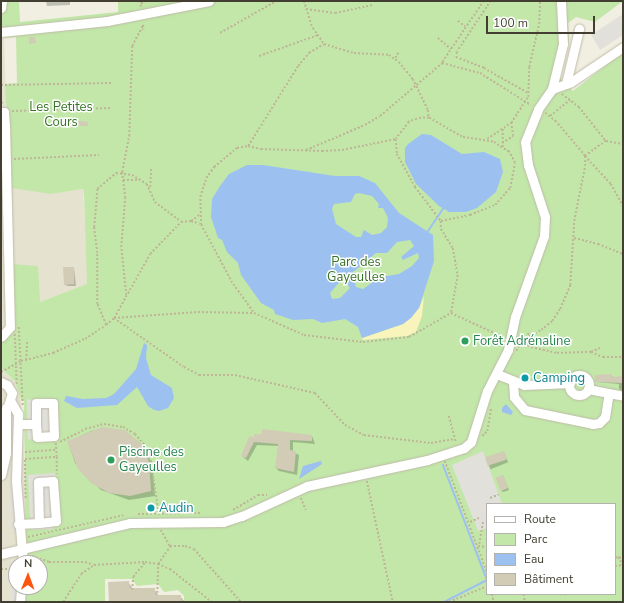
<!DOCTYPE html>
<html>
<head>
<meta charset="utf-8">
<style>
	body { margin:0 }
	#map { position:relative; width:624px; height:603px; overflow:hidden; background:#f1efe2; font-family:"Nunito Sans",sans-serif }
	div>[style] { position:absolute }
	.residential>* { inset:0; background:#e5e2d0 }
	.green>* { inset:0; background:#c2e7a9 }
	.sand>* { inset:0; background:#f8f4bb }
	.parking>* { inset:0; background:#e1e0db; transform-origin:0 0 }
	.water>* { inset:0; background:#9cc1f0 }
	.shadow>* { inset:0; background:#0003; transform-origin:0 0 }
	.stream>* { height:2px; margin:-1px; padding:0 1px; transform-origin:1px; border-radius:1px; background:#9cc1f0 }
	.building>* { inset:0; background:#d2ccb7; transform-origin:0 0 }
	.path>* { height:1.5px; margin-top:-0.75px; transform-origin:0; background:repeating-linear-gradient(90deg,#beb696 0 2px,transparent 0 4px) }
	.roads { filter:drop-shadow(0 0 1px #bfbba7) drop-shadow(0 0 1px #bfbba7) }
	.minor>* { height:9px; margin:-4.5px; padding:0 4.5px; transform-origin:4.5px; border-radius:4.5px; background:#fff }
	.minor>.ring { margin:-4.5px; padding:0; box-sizing:content-box; background:none; border:9px solid #fff; border-radius:50% }
	.dots>* { width:11px; height:11px; translate:-50% -50%; box-sizing:border-box; border:2px solid #fff; border-radius:50% }
	span { translate:-50% -50%; white-space:nowrap; text-align:center; line-height:1.15; -webkit-text-stroke:3px #fff; paint-order:stroke }
	.park-label { font-size:13px; color:#387426 }
	.leisure-label { font-size:13px; color:#27864d }
	.left { translate:0 -50%; text-align:left }
	.culture-label { font-size:13px; color:#0d838f }
	.frame { position:absolute; inset:0; border:2px solid #423f32; pointer-events:none }
	.legend { position:absolute; left:486px; top:503px; width:130px; height:92px; box-sizing:border-box; background:#fff; border:1px solid #b3b2ad; margin:0; padding:5px 7px; list-style:none; font-size:12px; color:#423f32 }
	.legend li { display:flex; align-items:center; gap:8px; height:20px }
	.legend b { width:20px; border:1px solid #b3b2ad }
	.north { position:absolute; left:8px; top:555px; width:40px; height:40px; box-sizing:border-box; background:#fff; border:1px solid #b3b2ad; border-radius:50%; rotate:1deg; font-size:11px; font-weight:700; line-height:16px; text-align:center; color:#423f32 }
	.north::after { content:''; display:block; margin:auto; width:14px; height:18px; background:#fc550e; clip-path:polygon(50% 0,100% 100%,50% 72%,0 100%) }
	.scale { position:absolute; left:486px; top:16px; width:109px; height:18px; box-sizing:border-box; border:2px solid #423f32; border-top:0; padding-left:5px; font-size:12px; line-height:14px; white-space:nowrap; color:#423f32; -webkit-text-stroke:3px #fff; paint-order:stroke }
</style>
</head>
<body>
<div id="map">
	<div class="residential">
		<i style="clip-path:polygon(1px 29px,4px 38px,7px 127px,51px 194px,83px 189px,88px 284px,40px 302px,1px 343px)"></i>
		<i style="clip-path:polygon(1px 368px,15px 381px,21px 401px,29px 555px,26px 563px,16px 563px,16px 587px,25px 587px,25px 602px,1px 602px)"></i>
	</div>
	<div class="green">
		<i style="clip-path:polygon(evenodd,1px 1px,19px 1px,20px 22px,118px 12px,118px 1px,623px 1px,595px 22px,576px 17px,568px 23px,569px 40px,559px 77px,573px 91px,623px 52px,623px 602px,184px 602px,184px 596px,178px 590px,164px 592px,158px 584px,137px 586px,132px 579px,105px 579px,105px 602px,25px 602px,25px 587px,40px 587px,40px 563px,26px 563px,24px 401px,21px 400px,15px 381px,1px 368px,1px 343px,12px 331px,15px 311px,12px 264px,38px 266px,40px 302px,87px 284px,84px 195px,83px 189px,51px 194px,11px 188px,5px 84px,17px 83px,16px 37px,4px 38px,1px 29px,1px 1px,487px 504px,615px 504px,615px 594px,487px 594px,487px 504px)"></i>
	</div>
	<div class="sand">
		<i style="clip-path:polygon(424px 296px,422px 316px,416px 332px,407px 336px,363px 340px,362px 338px,403px 324px,419px 308px)"></i>
	</div>
	<div class="parking">
		<i style="clip-path:polygon(623px 14px,623px 35px,600px 50px,591px 35px)"></i>
		<i style="left:58px;top:399px;width:40px;height:31px;rotate:89deg"></i>
		<i style="clip-path:polygon(483px 451px,502px 504px,487px 504px,487px 528px,478px 531px,452px 465px)"></i>
		<i style="clip-path:polygon(16px 455px,21px 455px,24px 534px,16px 534px,11px 527px,9px 470px)"></i>
		<i style="clip-path:polygon(55px 473px,60px 523px,53px 525px,53px 529px,31px 530px,28px 475px)"></i>
		<i style="clip-path:polygon(13px 571px,16px 572px,16px 587px,24px 587px,24px 602px,11px 602px)"></i>
	</div>
	<div class="water">
		<i style="clip-path:polygon(422px 134px,431px 135px,462px 154px,484px 152px,500px 159px,503px 172px,496px 192px,477px 208px,466px 212px,449px 212px,439px 206px,416px 184px,405px 162px,405px 148px,408px 144px)"></i>
		<i style="clip-path:polygon(evenodd,247px 165px,263px 165px,335px 176px,359px 176px,375px 183px,399px 213px,433px 235px,434px 261px,419px 308px,411px 318px,403px 324px,362px 338px,358px 327px,345px 319px,322px 323px,313px 319px,293px 320px,275px 314px,274px 310px,261px 303px,241px 275px,238px 263px,227px 252px,222px 240px,218px 238px,211px 217px,212px 199px,220px 186px,229px 174px,247px 165px,359px 193px,372px 196px,379px 204px,378px 208px,383px 208px,388px 218px,387px 227px,381px 233px,372px 235px,364px 230px,361px 237px,356px 237px,336px 224px,332px 209px,334px 204px,351px 202px,355px 194px,359px 193px,247px 165px,410px 240px,414px 246px,401px 257px,403px 260px,407px 258px,418px 253px,419px 258px,412px 266px,399px 274px,380px 277px,363px 289px,356px 287px,352px 273px,376px 253px,387px 253px,397px 242px,410px 240px,247px 165px,343px 278px,350px 288px,340px 298px,332px 299px,330px 293px,343px 278px)"></i>
		<i style="clip-path:polygon(144px 343px,147px 345px,146px 358px,151px 375px,172px 388px,174px 398px,168px 408px,159px 411px,154px 410px,148px 406px,137px 387px,117px 405px,77px 408px,64px 401px,66px 396px,83px 399px,106px 398px,114px 394px,136px 369px)"></i>
		<i style="clip-path:polygon(506px 404px,513px 412px,511px 415px,502px 412px,502px 408px)"></i>
		<i style="clip-path:polygon(321px 461px,322px 464px,299px 479px,303px 466px)"></i>
	</div>
	<div class="shadow">
		<i style="clip-path:polygon(46px 1px,70px 1px,70px 5px,47px 6px)"></i>
		<i style="clip-path:polygon(74px 268px,76px 286px,67px 286px,65px 284px)"></i>
		<i style="clip-path:polygon(611px 375px,613px 377px,623px 377px,623px 391px,619px 389px,619px 384px,596px 382px)"></i>
		<i style="clip-path:polygon(107px 428px,124px 431px,140px 443px,152px 463px,155px 496px,129px 500px,101px 490px,75px 463px,68px 442px,91px 431px)"></i>
		<i style="clip-path:polygon(312px 436px,315px 444px,293px 442px,293px 452px,299px 455px,297px 475px,279px 471px,276px 468px,279px 446px,257px 445px,248px 461px,242px 456px,249px 440px)"></i>
		<i style="left:504px;top:452px;width:11px;height:19px;rotate:68deg"></i>
		<i style="clip-path:polygon(503px 476px,509px 490px,503px 492px,501px 490px)"></i>
		<i style="clip-path:polygon(128px 582px,133px 589px,154px 589px,159px 596px,180px 596px,185px 602px,110px 602px)"></i>
	</div>
	<div class="stream">
		<i style="left:428px;top:231px;width:27px;rotate:-56deg"></i>
		<i style="left:443px;top:465px;width:123px;rotate:69.1deg"></i>
		<i style="left:487px;top:580px;width:48px;rotate:152.9deg"></i>
	</div>
	<div class="building">
		<i style="clip-path:polygon(29px 37px,35px 37px,36px 43px,29px 44px)"></i>
		<i style="clip-path:polygon(70px 120px,88px 122px,88px 126px,70px 126px)"></i>
		<i style="clip-path:polygon(63px 267px,74px 267px,74px 284px,64px 285px)"></i>
		<i style="clip-path:polygon(612px 374px,612px 377px,623px 376px,623px 383px,595px 382px,595px 375px)"></i>
		<i style="clip-path:polygon(102px 427px,125px 430px,141px 444px,149px 462px,151px 491px,130px 496px,109px 493px,91px 483px,78px 469px,67px 441px)"></i>
		<i style="clip-path:polygon(262px 429px,312px 435px,312px 441px,290px 440px,290px 450px,296px 451px,294px 472px,275px 468px,278px 444px,254px 442px,246px 458px,241px 456px,248px 439px,250px 436px,254px 438px,254px 434px,262px 434px)"></i>
		<i style="left:504px;top:451px;width:9px;height:20px;rotate:72deg"></i>
		<i style="left:503px;top:475px;width:14px;height:8px;rotate:69deg"></i>
		<i style="clip-path:polygon(129px 581px,129px 588px,155px 588px,155px 595px,181px 595px,181px 602px,109px 602px,108px 582px)"></i>
	</div>
	<div class="path">
		<i style="left:141px;top:1px;width:6px;rotate:90deg"></i>
		<i style="left:304px;top:1px;width:28px;rotate:72deg"></i>
		<i style="left:313px;top:28px;width:19px;rotate:55deg"></i>
		<i style="left:324px;top:44px;width:31px;rotate:17deg"></i>
		<i style="left:354px;top:53px;width:35px;rotate:3deg"></i>
		<i style="left:389px;top:55px;width:12px;rotate:35deg"></i>
		<i style="left:399px;top:62px;width:22px;rotate:51deg"></i>
		<i style="left:413px;top:79px;width:34px;rotate:64deg"></i>
		<i style="left:428px;top:110px;width:8px;rotate:83deg"></i>
		<i style="left:484px;top:1px;width:75px;rotate:124.1deg"></i>
		<i style="left:442px;top:63px;width:39px;rotate:15deg"></i>
		<i style="left:480px;top:73px;width:60px;rotate:32.1deg"></i>
		<i style="left:491px;top:1px;width:61px;rotate:123.7deg"></i>
		<i style="left:457px;top:52px;width:5px;rotate:101deg"></i>
		<i style="left:456px;top:57px;width:30px;rotate:21deg"></i>
		<i style="left:484px;top:68px;width:51px;rotate:29.6deg"></i>
		<i style="left:141px;top:4px;width:6px;rotate:-31deg"></i>
		<i style="left:306px;top:9px;width:29px;rotate:8deg"></i>
		<i style="left:335px;top:13px;width:39px;rotate:-12deg"></i>
		<i style="left:458px;top:21px;width:9px;rotate:36deg"></i>
		<i style="left:143px;top:25px;width:5px;rotate:79deg"></i>
		<i style="left:220px;top:33px;width:64px;rotate:-29.7deg"></i>
		<i style="left:438px;top:38px;width:17px;rotate:40deg"></i>
		<i style="left:259px;top:56px;width:63px;rotate:-19.6deg"></i>
		<i style="left:395px;top:58px;width:6px;rotate:-59deg"></i>
		<i style="left:1px;top:85px;width:110px;rotate:-1deg"></i>
		<i style="left:562px;top:94px;width:21px;rotate:37deg"></i>
		<i style="left:579px;top:107px;width:43px;rotate:51.5deg"></i>
		<i style="left:606px;top:141px;width:17px;rotate:10deg"></i>
		<i style="left:1px;top:99px;width:5px;rotate:68deg"></i>
		<i style="left:12px;top:111px;width:100px;rotate:-1.7deg"></i>
		<i style="left:550px;top:116px;width:26px;rotate:-39deg"></i>
		<i style="left:503px;top:129px;width:19px;rotate:90deg"></i>
		<i style="left:487px;top:139px;width:29px;rotate:-34deg"></i>
		<i style="left:511px;top:123px;width:31px;rotate:-57deg"></i>
		<i style="left:528px;top:97px;width:30px;rotate:-88deg"></i>
		<i style="left:529px;top:67px;width:44px;rotate:-76.9deg"></i>
		<i style="left:539px;top:24px;width:23px;rotate:-88deg"></i>
		<i style="left:606px;top:141px;width:26px;rotate:144deg"></i>
		<i style="left:585px;top:156px;width:38px;rotate:47deg"></i>
		<i style="left:611px;top:184px;width:25px;rotate:61deg"></i>
		<i style="left:502px;top:143px;width:13px;rotate:-32deg"></i>
		<i style="left:513px;top:136px;width:13px;rotate:-99deg"></i>
		<i style="left:248px;top:146px;width:94px;rotate:-58deg"></i>
		<i style="left:298px;top:66px;width:17px;rotate:-50deg"></i>
		<i style="left:309px;top:53px;width:17px;rotate:-31deg"></i>
		<i style="left:306px;top:150px;width:64px;rotate:-23deg"></i>
		<i style="left:365px;top:125px;width:17px;rotate:-31deg"></i>
		<i style="left:380px;top:116px;width:82px;rotate:-40.5deg"></i>
		<i style="left:14px;top:159px;width:85px;rotate:-2.7deg"></i>
		<i style="left:123px;top:180px;width:16px"></i>
		<i style="left:150px;top:187px;width:18px;rotate:-87deg"></i>
		<i style="left:191px;top:221px;width:9px;rotate:18deg"></i>
		<i style="left:441px;top:221px;width:30px;rotate:-12deg"></i>
		<i style="left:470px;top:215px;width:27px;rotate:-22deg"></i>
		<i style="left:495px;top:205px;width:23px;rotate:-49deg"></i>
		<i style="left:510px;top:188px;width:25px;rotate:-79deg"></i>
		<i style="left:515px;top:163px;width:13px;rotate:-119deg"></i>
		<i style="left:509px;top:152px;width:19px;rotate:-148deg"></i>
		<i style="left:493px;top:142px;width:31px;rotate:-171deg"></i>
		<i style="left:462px;top:137px;width:38px;rotate:-150deg"></i>
		<i style="left:429px;top:118px;width:8px;rotate:180deg"></i>
		<i style="left:421px;top:118px;width:13px;rotate:162deg"></i>
		<i style="left:409px;top:122px;width:21px;rotate:127deg"></i>
		<i style="left:396px;top:139px;width:15px;rotate:86deg"></i>
		<i style="left:397px;top:154px;width:38px;rotate:61deg"></i>
		<i style="left:415px;top:187px;width:43px;rotate:52.6deg"></i>
		<i style="left:441px;top:221px;width:8px;rotate:90deg"></i>
		<i style="left:441px;top:229px;width:22px;rotate:58deg"></i>
		<i style="left:453px;top:248px;width:27px;rotate:80deg"></i>
		<i style="left:458px;top:275px;width:39px;rotate:100deg"></i>
		<i style="left:574px;top:238px;width:25px;rotate:14deg"></i>
		<i style="left:598px;top:244px;width:27px;rotate:22deg"></i>
		<i style="left:126px;top:295px;width:48px;rotate:-95.9deg"></i>
		<i style="left:121px;top:247px;width:49px;rotate:-85.3deg"></i>
		<i style="left:125px;top:198px;width:26px;rotate:-97deg"></i>
		<i style="left:122px;top:172px;width:37px;rotate:-79deg"></i>
		<i style="left:129px;top:136px;width:90px;rotate:-88.1deg"></i>
		<i style="left:132px;top:46px;width:24px;rotate:-62deg"></i>
		<i style="left:253px;top:312px;width:36px;rotate:-126deg"></i>
		<i style="left:232px;top:283px;width:66px;rotate:-118.1deg"></i>
		<i style="left:201px;top:225px;width:28px;rotate:-92deg"></i>
		<i style="left:200px;top:197px;width:20px;rotate:-72deg"></i>
		<i style="left:206px;top:178px;width:14px;rotate:-54deg"></i>
		<i style="left:214px;top:167px;width:30px;rotate:-40deg"></i>
		<i style="left:237px;top:148px;width:11px;rotate:-10deg"></i>
		<i style="left:248px;top:146px;width:13px;rotate:13deg"></i>
		<i style="left:261px;top:149px;width:61px;rotate:1.9deg"></i>
		<i style="left:322px;top:151px;width:20px;rotate:-3deg"></i>
		<i style="left:342px;top:150px;width:55px;rotate:-11.5deg"></i>
		<i style="left:114px;top:318px;width:84px;rotate:-4.1deg"></i>
		<i style="left:198px;top:312px;width:56px;rotate:1deg"></i>
		<i style="left:254px;top:313px;width:55px;rotate:23.7deg"></i>
		<i style="left:304px;top:335px;width:59px;rotate:6.8deg"></i>
		<i style="left:363px;top:342px;width:46px;rotate:-6.2deg"></i>
		<i style="left:409px;top:337px;width:48px;rotate:-29.7deg"></i>
		<i style="left:451px;top:313px;width:57px;rotate:24.8deg"></i>
		<i style="left:114px;top:318px;width:85px;rotate:35deg"></i>
		<i style="left:184px;top:367px;width:17px;rotate:28deg"></i>
		<i style="left:199px;top:375px;width:36px"></i>
		<i style="left:235px;top:375px;width:82px;rotate:12.7deg"></i>
		<i style="left:315px;top:393px;width:44px;rotate:46.8deg"></i>
		<i style="left:345px;top:425px;width:21px;rotate:28deg"></i>
		<i style="left:364px;top:435px;width:67px;rotate:6.8deg"></i>
		<i style="left:431px;top:443px;width:22px;rotate:-10deg"></i>
		<i style="left:106px;top:325px;width:23px;rotate:-113deg"></i>
		<i style="left:97px;top:304px;width:51px;rotate:-90deg"></i>
		<i style="left:97px;top:253px;width:26px;rotate:-97deg"></i>
		<i style="left:94px;top:227px;width:38px;rotate:-85deg"></i>
		<i style="left:97px;top:189px;width:25px;rotate:-40deg"></i>
		<i style="left:116px;top:173px;width:16px;rotate:7deg"></i>
		<i style="left:132px;top:175px;width:17px;rotate:31deg"></i>
		<i style="left:147px;top:184px;width:20px;rotate:66deg"></i>
		<i style="left:155px;top:202px;width:31px;rotate:37deg"></i>
		<i style="left:19px;top:327px;width:80px;rotate:87.1deg"></i>
		<i style="left:528px;top:333px;width:4px;rotate:63deg"></i>
		<i style="left:15px;top:334px;width:52px;rotate:87.8deg"></i>
		<i style="left:521px;top:341px;width:12px;rotate:31deg"></i>
		<i style="left:531px;top:347px;width:27px;rotate:13deg"></i>
		<i style="left:557px;top:353px;width:34px;rotate:-2deg"></i>
		<i style="left:591px;top:352px;width:13px;rotate:23deg"></i>
		<i style="left:603px;top:357px;width:20px"></i>
		<i style="left:516px;top:351px;width:11px;rotate:-63deg"></i>
		<i style="left:521px;top:341px;width:23px;rotate:-29deg"></i>
		<i style="left:541px;top:330px;width:14px;rotate:-39deg"></i>
		<i style="left:552px;top:321px;width:14px;rotate:-56deg"></i>
		<i style="left:560px;top:309px;width:26px;rotate:-67deg"></i>
		<i style="left:570px;top:285px;width:64px;rotate:-86.4deg"></i>
		<i style="left:574px;top:221px;width:56px;rotate:-78.7deg"></i>
		<i style="left:585px;top:166px;width:10px;rotate:-90deg"></i>
		<i style="left:585px;top:156px;width:45px;rotate:-130.5deg"></i>
		<i style="left:556px;top:122px;width:14px;rotate:-141deg"></i>
		<i style="left:591px;top:352px;width:10px;rotate:-24deg"></i>
		<i style="left:26px;top:360px;width:18px;rotate:-87deg"></i>
		<i style="left:1px;top:372px;width:23px;rotate:-29deg"></i>
		<i style="left:21px;top:361px;width:33px;rotate:-14deg"></i>
		<i style="left:53px;top:353px;width:35px;rotate:-24deg"></i>
		<i style="left:85px;top:339px;width:25px;rotate:-34deg"></i>
		<i style="left:106px;top:325px;width:11px;rotate:-41deg"></i>
		<i style="left:114px;top:318px;width:73px;rotate:-60.6deg"></i>
		<i style="left:150px;top:254px;width:45px;rotate:-45.9deg"></i>
		<i style="left:181px;top:222px;width:10px;rotate:-6deg"></i>
		<i style="left:191px;top:221px;width:10px;rotate:-37deg"></i>
		<i style="left:449px;top:416px;width:28px;rotate:75deg"></i>
		<i style="left:482px;top:436px;width:7px;rotate:-45deg"></i>
		<i style="left:487px;top:431px;width:23px;rotate:-80deg"></i>
		<i style="left:60px;top:442px;width:28px;rotate:-27deg"></i>
		<i style="left:85px;top:429px;width:20px;rotate:-15deg"></i>
		<i style="left:104px;top:424px;width:19px;rotate:9deg"></i>
		<i style="left:123px;top:427px;width:14px;rotate:30deg"></i>
		<i style="left:135px;top:434px;width:15px;rotate:48deg"></i>
		<i style="left:145px;top:445px;width:16px;rotate:68deg"></i>
		<i style="left:151px;top:460px;width:56px;rotate:81.7deg"></i>
		<i style="left:56px;top:443px;width:14px;rotate:86deg"></i>
		<i style="left:25px;top:452px;width:32px;rotate:-4deg"></i>
		<i style="left:25px;top:459px;width:32px;rotate:-4deg"></i>
		<i style="left:57px;top:457px;width:17px;rotate:90deg"></i>
		<i style="left:25px;top:460px;width:40px;rotate:88.6deg"></i>
		<i style="left:445px;top:461px;width:119px;rotate:69.3deg"></i>
		<i style="left:367px;top:481px;width:124px;rotate:77.9deg"></i>
		<i style="left:301px;top:498px;width:13px;rotate:67deg"></i>
		<i style="left:490px;top:498px;width:9px;rotate:-21deg"></i>
		<i style="left:233px;top:510px;width:29px;rotate:-31deg"></i>
		<i style="left:258px;top:495px;width:9px"></i>
		<i style="left:138px;top:514px;width:62px;rotate:-0.9deg"></i>
		<i style="left:470px;top:522px;width:12px;rotate:-24deg"></i>
		<i style="left:161px;top:530px;width:18px;rotate:61deg"></i>
		<i style="left:170px;top:546px;width:15px"></i>
		<i style="left:185px;top:546px;width:9px;rotate:18deg"></i>
		<i style="left:194px;top:549px;width:71px;rotate:48.4deg"></i>
		<i style="left:28px;top:537px;width:98px;rotate:-12.9deg"></i>
		<i style="left:479px;top:544px;width:22px;rotate:-80deg"></i>
		<i style="left:478px;top:546px;width:9px;rotate:6deg"></i>
		<i style="left:32px;top:556px;width:18px;rotate:19deg"></i>
		<i style="left:49px;top:562px;width:36px"></i>
		<i style="left:85px;top:562px;width:9px;rotate:18deg"></i>
		<i style="left:615px;top:557px;width:8px;rotate:7deg"></i>
		<i style="left:618px;top:557px;width:9px;rotate:58deg"></i>
		<i style="left:615px;top:566px;width:8px;rotate:-7deg"></i>
		<i style="left:1px;top:569px;width:15px"></i>
		<i style="left:132px;top:590px;width:13px;rotate:-86deg"></i>
		<i style="left:133px;top:577px;width:19px;rotate:-51deg"></i>
		<i style="left:157px;top:593px;width:29px;rotate:-88deg"></i>
		<i style="left:158px;top:564px;width:21px;rotate:-55deg"></i>
		<i style="left:492px;top:594px;width:8px;rotate:76deg"></i>
		<i style="left:524px;top:594px;width:8px;rotate:83deg"></i>
		<i style="left:565px;top:594px;width:4px;rotate:34deg"></i>
		<i style="left:63px;top:602px;width:33px;rotate:-57deg"></i>
		<i style="left:81px;top:574px;width:16px;rotate:-35deg"></i>
		<i style="left:94px;top:565px;width:51px;rotate:-3.4deg"></i>
		<i style="left:145px;top:562px;width:13px;rotate:9deg"></i>
		<i style="left:158px;top:564px;width:13px;rotate:23deg"></i>
		<i style="left:170px;top:569px;width:53px;rotate:38.2deg"></i>
		<i style="left:449px;top:602px;width:41px;rotate:-22.8deg"></i>
	</div>
	<div class="roads">
		<div class="minor">
			<i style="left:1px;top:8px;width:7px;rotate:-82deg"></i>
			<i style="left:1px;top:32px;width:107px;rotate:-5.9deg"></i>
			<i style="left:107px;top:21px;width:104px;rotate:-11.1deg"></i>
			<i style="left:566px;top:84px;width:57px;rotate:-76.7deg"></i>
			<i style="left:552px;top:89px;width:20px;rotate:-20deg"></i>
			<i style="left:571px;top:82px;width:63px;rotate:-33.9deg"></i>
			<i style="left:1px;top:112px;width:3px"></i>
			<i style="left:4px;top:112px;width:13px;rotate:86deg"></i>
			<i style="left:5px;top:125px;width:202px;rotate:88.6deg"></i>
			<i style="left:10px;top:327px;width:13px;rotate:132deg"></i>
			<i style="left:497px;top:374px;width:29px;rotate:22deg"></i>
			<i style="left:524px;top:385px;width:46px;rotate:-2.5deg"></i>
			<i class="ring" style="left:569px;top:375px;width:11px;height:11px"></i>
			<i style="left:1px;top:382px;width:7px;rotate:27deg"></i>
			<i style="left:7px;top:385px;width:9px;rotate:58deg"></i>
			<i style="left:12px;top:393px;width:14px;rotate:107deg"></i>
			<i style="left:513px;top:382px;width:15px;rotate:86deg"></i>
			<i style="left:514px;top:397px;width:17px;rotate:50deg"></i>
			<i style="left:525px;top:410px;width:69px;rotate:11.6deg"></i>
			<i style="left:593px;top:424px;width:6px;rotate:-9deg"></i>
			<i style="left:599px;top:423px;width:8px;rotate:-45deg"></i>
			<i style="left:605px;top:417px;width:24px;rotate:-81deg"></i>
			<i style="left:588px;top:389px;width:36px;rotate:11deg"></i>
			<i style="left:11px;top:402px;width:14px;rotate:60deg"></i>
			<i style="left:18px;top:414px;width:67px;rotate:91.7deg"></i>
			<i style="left:16px;top:481px;width:82px;rotate:85.1deg"></i>
			<i style="left:18px;top:424px;width:18px"></i>
			<i style="left:36px;top:424px;width:13px;rotate:86deg"></i>
			<i style="left:37px;top:437px;width:17px;rotate:-3deg"></i>
			<i style="left:54px;top:436px;width:33px;rotate:-92deg"></i>
			<i style="left:53px;top:403px;width:17px;rotate:180deg"></i>
			<i style="left:36px;top:403px;width:21px;rotate:90deg"></i>
			<i style="left:1px;top:475px;width:23px;rotate:-77deg"></i>
			<i style="left:6px;top:453px;width:45px;rotate:-90deg"></i>
			<i style="left:18px;top:524px;width:21px;rotate:-3deg"></i>
			<i style="left:39px;top:523px;width:17px;rotate:-7deg"></i>
			<i style="left:56px;top:521px;width:40px;rotate:-94.3deg"></i>
			<i style="left:53px;top:481px;width:15px;rotate:176deg"></i>
			<i style="left:38px;top:482px;width:41px;rotate:88.6deg"></i>
			<i style="left:1px;top:554px;width:133px;rotate:-13.5deg"></i>
			<i style="left:130px;top:523px;width:93px;rotate:-0.6deg"></i>
			<i style="left:223px;top:522px;width:20px;rotate:-18deg"></i>
			<i style="left:242px;top:516px;width:72px;rotate:-24.8deg"></i>
			<i style="left:307px;top:486px;width:123px;rotate:-12.2deg"></i>
			<i style="left:427px;top:460px;width:39px;rotate:-18deg"></i>
			<i style="left:464px;top:448px;width:9px;rotate:-41deg"></i>
			<i style="left:471px;top:442px;width:53px;rotate:-72.6deg"></i>
			<i style="left:487px;top:391px;width:46px;rotate:-62.9deg"></i>
			<i style="left:508px;top:350px;width:34px;rotate:-78deg"></i>
			<i style="left:515px;top:317px;width:86px;rotate:-70.3deg"></i>
			<i style="left:544px;top:236px;width:19px;rotate:-87deg"></i>
			<i style="left:545px;top:217px;width:55px;rotate:-108.1deg"></i>
			<i style="left:528px;top:165px;width:23px;rotate:-97deg"></i>
			<i style="left:525px;top:142px;width:35px;rotate:-68deg"></i>
			<i style="left:538px;top:109px;width:24px;rotate:-55deg"></i>
			<i style="left:552px;top:89px;width:46px;rotate:-76.3deg"></i>
			<i style="left:563px;top:44px;width:43px;rotate:-92.7deg"></i>
			<i style="left:20px;top:602px;width:15px;rotate:-86deg"></i>
		</div>
	</div>
	<div class="dots">
		<i style="left:465px;top:341px;background:#2e9e5b"></i>
		<i style="left:525px;top:378px;background:#0f9aa8"></i>
		<i style="left:111px;top:460px;background:#2e9e5b"></i>
		<i style="left:151px;top:508px;background:#0f9aa8"></i>
	</div>
	<div class="park-label">
		<span style="left:61px;top:115px">Les Petites<br>Cours</span>
		<span style="left:356px;top:270px">Parc des<br>Gayeulles</span>
	</div>
	<div class="leisure-label">
		<span class="left" style="left:473px;top:341px">Forêt Adrénaline</span>
		<span class="left" style="left:119px;top:460px">Piscine des<br>Gayeulles</span>
	</div>
	<div class="culture-label">
		<span class="left" style="left:533px;top:378px">Camping</span>
		<span class="left" style="left:159px;top:508px">Audin</span>
	</div>
	<div class="frame"></div>
	<ul class="legend">
	<li><b style="height:5px;background:#fff"></b>Route</li>
	<li><b style="height:11px;background:#c2e7a9"></b>Parc</li>
	<li><b style="height:11px;background:#9cc1f0"></b>Eau</li>
	<li><b style="height:11px;background:#d2ccb7"></b>Bâtiment</li>
	</ul>
	<div class="north">N</div>
	<div class="scale">100 m</div>
</div>
</body>
</html>
